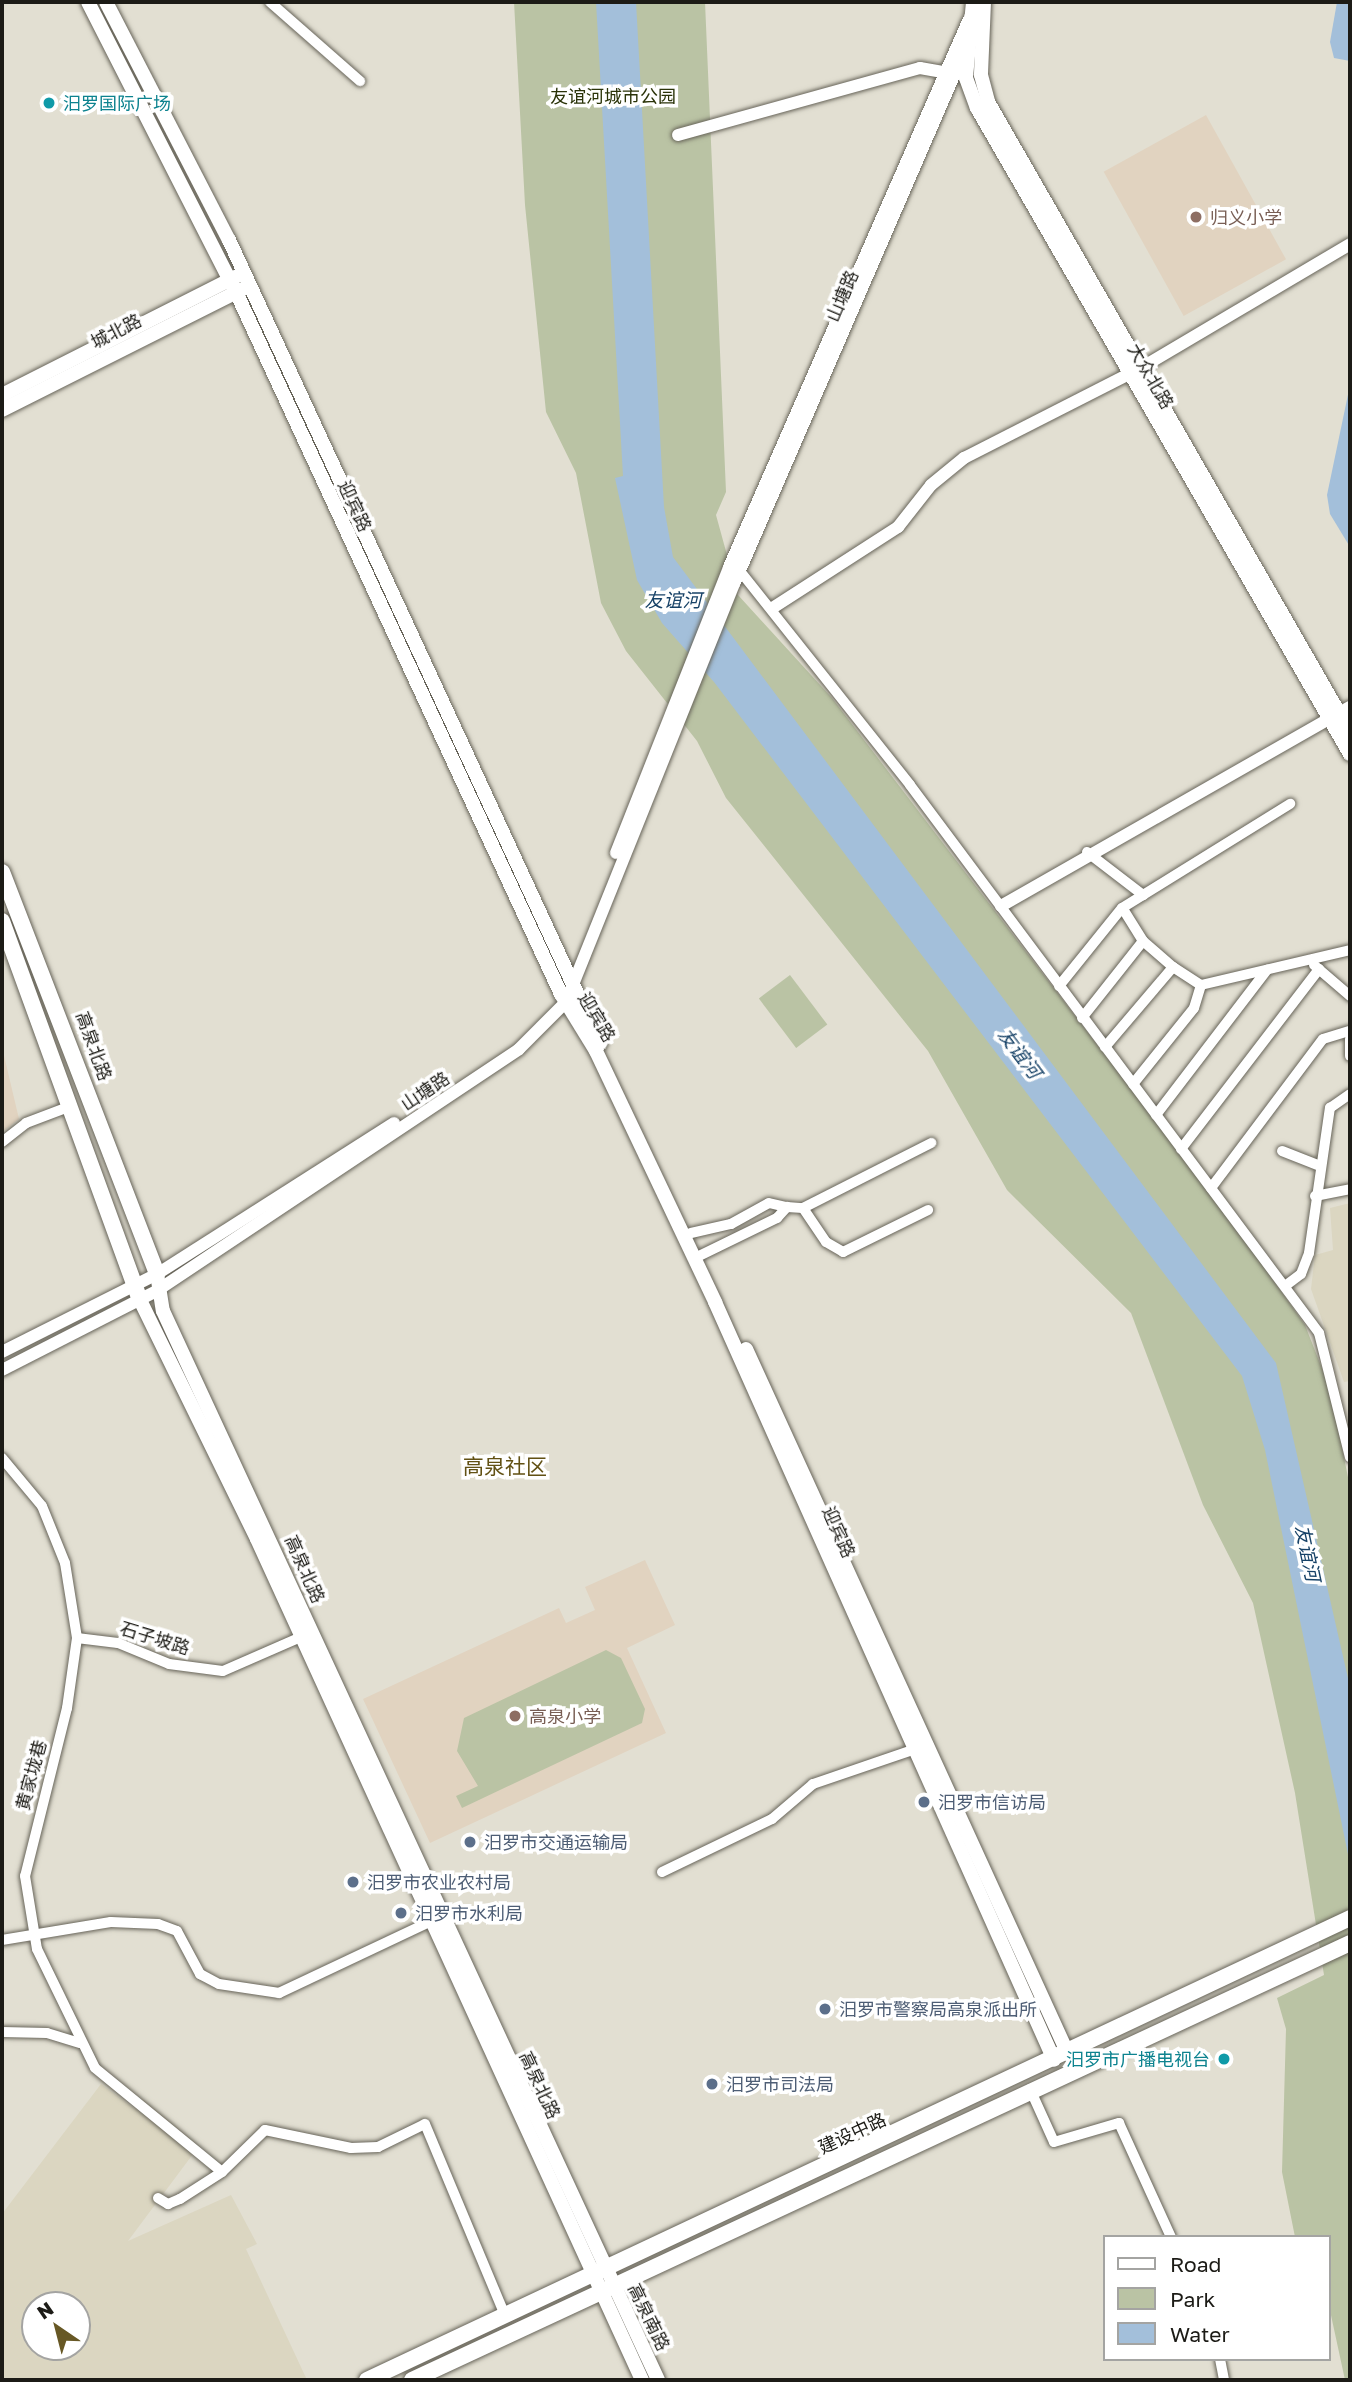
<!DOCTYPE html>
<html>
<head>
<meta charset="utf-8">
<style>
	body { margin:0 }
	#map { position:relative; width:1352px; height:2382px; overflow:hidden; background:#e2dfd2; font-family:"Golos Text","Noto Sans SC",sans-serif }
	div>[style] { position:absolute }
	.built>* { inset:0; background:#dbd6c1 }
	.education>* { inset:0; background:#e1d3c0; transform-origin:0 0 }
	.green>* { inset:0; background:#bac3a4; transform-origin:0 0 }
	.water>* { inset:0; background:#a3bfda }
	.roads { filter:drop-shadow(0 0 2px #676459) drop-shadow(0 0 2px #676459) }
	.minor>* { height:10px; margin:-5px; padding:0 5px; transform-origin:5px; border-radius:5px; background:#fff }
	.tertiary>* { height:12px; margin:-6px; padding:0 6px; transform-origin:6px; border-radius:6px; background:#fff }
	.secondary>* { height:14px; margin:-7px; padding:0 7px; transform-origin:7px; border-radius:7px; background:#fff }
	.primary>* { height:16px; margin:-8px; padding:0 8px; transform-origin:8px; border-radius:8px; background:#fff }
	.dots>* { width:19px; height:19px; translate:-50% -50%; box-sizing:border-box; border:4px solid #fff; border-radius:50% }
	span { translate:-50% -50%; white-space:nowrap; text-align:center; line-height:1.15; -webkit-text-stroke:7px #fff; paint-order:stroke }
	.park-label { font-size:18px; color:#2a3308 }
	.culture-label { font-size:18px; color:#0d838f }
	.left { translate:0 -50%; text-align:left }
	.right { translate:-100% -50%; text-align:right }
	.education-label { font-size:18px; color:#785e54 }
	.street-label { font-size:18px; color:#1c1b16 }
	.service-label { font-size:18px; color:#4e5e75 }
	.water-label { font-size:19px; color:#174267; font-style:italic }
	.quarter-label { font-size:21px; color:#625114 }
	.frame { position:absolute; inset:0; border:4px solid #1c1b16; pointer-events:none }
	.legend { position:absolute; left:1103px; top:2235px; width:228px; height:126px; box-sizing:border-box; background:#fff; border:2px solid #a4a4a2; margin:0; padding:9px 12px; list-style:none; font-size:21px; color:#1c1b16 }
	.legend li { display:flex; align-items:center; gap:14px; height:35px }
	.legend b { width:35px; border:2px solid #a4a4a2 }
	.north { position:absolute; left:21px; top:2291px; width:70px; height:70px; box-sizing:border-box; background:#fff; border:2px solid #a4a4a2; border-radius:50%; rotate:325deg; font-size:19px; font-weight:700; line-height:28px; text-align:center; color:#1c1b16 }
	.north::after { content:''; display:block; margin:auto; width:24px; height:32px; background:#675825; clip-path:polygon(50% 0,100% 100%,50% 72%,0 100%) }
</style>
</head>
<body>
<div id="map">
	<div class="built">
		<i style="clip-path:polygon(1350px 1203px,1350px 1381px,1344px 1382px,1311px 1289px,1315px 1255px,1333px 1250px,1330px 1208px)"></i>
		<i style="clip-path:polygon(evenodd,101px 2084px,135px 2109px,144px 2100px,199px 2146px,128px 2241px,231px 2195px,257px 2244px,246px 2249px,307px 2380px,2px 2380px,2px 2214px,101px 2084px,35px 2305px,77px 2305px,77px 2347px,35px 2347px,35px 2305px)"></i>
	</div>
	<div class="education">
		<i style="left:1206px;top:115px;width:165px;height:117px;rotate:61deg"></i>
		<i style="clip-path:polygon(2px 1047px,19px 1119px,2px 1132px)"></i>
		<i style="clip-path:polygon(645px 1560px,675px 1625px,627px 1648px,666px 1733px,430px 1843px,363px 1699px,559px 1608px,566px 1623px,595px 1610px,585px 1587px)"></i>
	</div>
	<div class="green">
		<i style="clip-path:polygon(514px 2px,705px 2px,726px 492px,716px 515px,738px 595px,832px 698px,1225px 1212px,1305px 1325px,1330px 1389px,1350px 1487px,1350px 2380px,1345px 2380px,1329px 2306px,1329px 2237px,1295px 2237px,1282px 2172px,1286px 2029px,1277px 1998px,1324px 1975px,1295px 1793px,1253px 1603px,1203px 1505px,1131px 1313px,1007px 1190px,928px 1051px,726px 798px,697px 741px,626px 651px,601px 603px,576px 473px,546px 412px,525px 205px)"></i>
		<i style="left:790px;top:975px;width:62px;height:39px;rotate:53deg"></i>
		<i style="clip-path:polygon(606px 1650px,621px 1658px,645px 1709px,642px 1723px,462px 1808px,456px 1796px,478px 1786px,457px 1751px,464px 1718px)"></i>
	</div>
	<div class="water">
		<i style="clip-path:polygon(596px 2px,636px 2px,664px 507px,673px 557px,1276px 1363px,1350px 1687px,1350px 1864px,1265px 1450px,1242px 1376px,714px 682px,662px 623px,637px 580px,615px 478px,623px 476px)"></i>
		<i style="clip-path:polygon(1337px 2px,1350px 2px,1350px 61px,1334px 58px,1330px 42px)"></i>
		<i style="clip-path:polygon(1350px 385px,1350px 547px,1330px 514px,1327px 495px)"></i>
	</div>
	<div class="roads">
		<div class="minor">
			<i style="left:270px;top:2px;width:120px;rotate:41.3deg"></i>
			<i style="left:740px;top:571px;width:273px;rotate:51.5deg"></i>
			<i style="left:910px;top:785px;width:684px;rotate:53.26deg"></i>
			<i style="left:1319px;top:1333px;width:128px;rotate:76deg"></i>
			<i style="left:1087px;top:852px;width:71px;rotate:37.5deg"></i>
			<i style="left:1143px;top:941px;width:40px;rotate:41deg"></i>
			<i style="left:1314px;top:965px;width:48px;rotate:40.7deg"></i>
			<i style="left:1059px;top:986px;width:100px;rotate:-51.1deg"></i>
			<i style="left:1122px;top:908px;width:198px;rotate:-31.8deg"></i>
			<i style="left:1082px;top:1018px;width:98px;rotate:-51.6deg"></i>
			<i style="left:1143px;top:941px;width:39px;rotate:-122deg"></i>
			<i style="left:1350px;top:1039px;width:17px;rotate:90deg"></i>
			<i style="left:1105px;top:1047px;width:105px;rotate:-49.6deg"></i>
			<i style="left:1173px;top:967px;width:33px;rotate:33deg"></i>
			<i style="left:1201px;top:985px;width:153px;rotate:-13.2deg"></i>
			<i style="left:1133px;top:1084px;width:97px;rotate:-51.2deg"></i>
			<i style="left:1194px;top:1008px;width:24px;rotate:-73deg"></i>
			<i style="left:1156px;top:1115px;width:183px;rotate:-52.6deg"></i>
			<i style="left:2px;top:1142px;width:31px;rotate:-38deg"></i>
			<i style="left:26px;top:1123px;width:48px;rotate:-20.7deg"></i>
			<i style="left:1181px;top:1149px;width:227px;rotate:-52.5deg"></i>
			<i style="left:1282px;top:1151px;width:41px;rotate:21.5deg"></i>
			<i style="left:1211px;top:1188px;width:186px;rotate:-53.1deg"></i>
			<i style="left:1323px;top:1039px;width:28px;rotate:-17deg"></i>
			<i style="left:1315px;top:1196px;width:36px;rotate:-11deg"></i>
			<i style="left:803px;top:1208px;width:144px;rotate:-26.9deg"></i>
			<i style="left:691px;top:1233px;width:41px;rotate:-12.7deg"></i>
			<i style="left:731px;top:1224px;width:43px;rotate:-28.9deg"></i>
			<i style="left:769px;top:1203px;width:18px;rotate:13deg"></i>
			<i style="left:701px;top:1255px;width:85px;rotate:-26deg"></i>
			<i style="left:777px;top:1218px;width:15px;rotate:-48deg"></i>
			<i style="left:787px;top:1207px;width:16px;rotate:4deg"></i>
			<i style="left:803px;top:1208px;width:41px;rotate:55.9deg"></i>
			<i style="left:826px;top:1242px;width:20px;rotate:30deg"></i>
			<i style="left:843px;top:1252px;width:95px;rotate:-26.3deg"></i>
			<i style="left:1285px;top:1286px;width:20px;rotate:-37deg"></i>
			<i style="left:1301px;top:1274px;width:22px;rotate:-69deg"></i>
			<i style="left:1309px;top:1253px;width:147px;rotate:-81.8deg"></i>
			<i style="left:1330px;top:1108px;width:24px;rotate:-35deg"></i>
			<i style="left:2px;top:1458px;width:62px;rotate:50.2deg"></i>
			<i style="left:42px;top:1506px;width:61px;rotate:68deg"></i>
			<i style="left:65px;top:1563px;width:76px;rotate:80.9deg"></i>
			<i style="left:77px;top:1638px;width:71px;rotate:98.1deg"></i>
			<i style="left:67px;top:1708px;width:173px;rotate:104deg"></i>
			<i style="left:25px;top:1876px;width:74px;rotate:80.7deg"></i>
			<i style="left:37px;top:1949px;width:132px;rotate:64deg"></i>
			<i style="left:95px;top:2068px;width:164px;rotate:39.3deg"></i>
			<i style="left:77px;top:1638px;width:41px;rotate:7deg"></i>
			<i style="left:118px;top:1643px;width:55px;rotate:22.4deg"></i>
			<i style="left:169px;top:1664px;width:54px;rotate:7.4deg"></i>
			<i style="left:223px;top:1671px;width:85px;rotate:-23.6deg"></i>
			<i style="left:662px;top:1872px;width:122px;rotate:-25.7deg"></i>
			<i style="left:772px;top:1819px;width:54px;rotate:-40.5deg"></i>
			<i style="left:813px;top:1784px;width:108px;rotate:-18.9deg"></i>
			<i style="left:2px;top:1940px;width:110px;rotate:-9.4deg"></i>
			<i style="left:111px;top:1922px;width:47px;rotate:2.4deg"></i>
			<i style="left:158px;top:1924px;width:20px;rotate:20deg"></i>
			<i style="left:177px;top:1931px;width:49px;rotate:61.9deg"></i>
			<i style="left:200px;top:1974px;width:21px;rotate:28deg"></i>
			<i style="left:219px;top:1984px;width:61px;rotate:8.5deg"></i>
			<i style="left:279px;top:1993px;width:166px;rotate:-25.3deg"></i>
			<i style="left:2px;top:2032px;width:45px;rotate:1.3deg"></i>
			<i style="left:47px;top:2033px;width:34px;rotate:17deg"></i>
			<i style="left:1030px;top:2089px;width:58px;rotate:65.6deg"></i>
			<i style="left:1054px;top:2142px;width:68px;rotate:-16.3deg"></i>
			<i style="left:1119px;top:2123px;width:125px;rotate:65.5deg"></i>
			<i style="left:158px;top:2198px;width:12px;rotate:31deg"></i>
			<i style="left:168px;top:2204px;width:13px;rotate:-23deg"></i>
			<i style="left:180px;top:2199px;width:50px;rotate:-32.7deg"></i>
			<i style="left:222px;top:2172px;width:60px;rotate:-44.3deg"></i>
			<i style="left:265px;top:2130px;width:88px;rotate:11.8deg"></i>
			<i style="left:351px;top:2148px;width:27px;rotate:-2deg"></i>
			<i style="left:378px;top:2147px;width:52px;rotate:-26.1deg"></i>
			<i style="left:425px;top:2124px;width:207px;rotate:67.3deg"></i>
			<i style="left:1220px;top:2359px;width:21px;rotate:79deg"></i>
		</div>
		<div class="tertiary">
			<i style="left:678px;top:135px;width:251px;rotate:-15.5deg"></i>
			<i style="left:920px;top:68px;width:36px;rotate:10deg"></i>
			<i style="left:774px;top:607px;width:148px;rotate:-32.8deg"></i>
			<i style="left:898px;top:527px;width:53px;rotate:-51.8deg"></i>
			<i style="left:931px;top:485px;width:43px;rotate:-39.3deg"></i>
			<i style="left:964px;top:458px;width:196px;rotate:-27deg"></i>
			<i style="left:1139px;top:369px;width:245px;rotate:-30.6deg"></i>
			<i style="left:616px;top:853px;width:308px;rotate:-68.4deg"></i>
			<i style="left:729px;top:567px;width:598px;rotate:-66.35deg"></i>
			<i style="left:1001px;top:906px;width:402px;rotate:-29.7deg"></i>
			<i style="left:2px;top:1352px;width:174px;rotate:-26.7deg"></i>
			<i style="left:157px;top:1274px;width:281px;rotate:-32.5deg"></i>
			<i style="left:2px;top:1370px;width:175px;rotate:-27.1deg"></i>
			<i style="left:158px;top:1290px;width:434px;rotate:-33.7deg"></i>
			<i style="left:519px;top:1049px;width:66px;rotate:-45deg"></i>
			<i style="left:566px;top:1002px;width:453px;rotate:-68.1deg"></i>
			<i style="left:735px;top:582px;width:582px;rotate:-66.61deg"></i>
		</div>
		<div class="secondary">
			<i style="left:88px;top:2px;width:326px;rotate:63deg"></i>
			<i style="left:236px;top:292px;width:774px;rotate:65.16deg"></i>
			<i style="left:561px;top:994px;width:67px;rotate:58.4deg"></i>
			<i style="left:596px;top:1051px;width:278px;rotate:64.6deg"></i>
			<i style="left:715px;top:1302px;width:830px;rotate:65.9deg"></i>
			<i style="left:106px;top:2px;width:268px;rotate:62.7deg"></i>
			<i style="left:229px;top:240px;width:885px;rotate:65.2deg"></i>
			<i style="left:973px;top:2px;width:76px;rotate:95.3deg"></i>
			<i style="left:966px;top:78px;width:32px;rotate:70deg"></i>
			<i style="left:977px;top:108px;width:746px;rotate:60deg"></i>
			<i style="left:984px;top:2px;width:73px;rotate:92.4deg"></i>
			<i style="left:981px;top:75px;width:28px;rotate:75deg"></i>
			<i style="left:988px;top:102px;width:727px;rotate:60.12deg"></i>
			<i style="left:2px;top:395px;width:262px;rotate:-26.8deg"></i>
			<i style="left:2px;top:410px;width:270px;rotate:-26.7deg"></i>
			<i style="left:157px;top:1274px;width:37px;rotate:81deg"></i>
			<i style="left:163px;top:1311px;width:1178px;rotate:65.15deg"></i>
			<i style="left:139px;top:1298px;width:268px;rotate:63.9deg"></i>
			<i style="left:257px;top:1539px;width:925px;rotate:65.4deg"></i>
			<i style="left:746px;top:1349px;width:775px;rotate:65.45deg"></i>
		</div>
		<div class="primary">
			<i style="left:2px;top:872px;width:431px;rotate:68.9deg"></i>
			<i style="left:2px;top:921px;width:401px;rotate:70deg"></i>
			<i style="left:367px;top:2380px;width:1086px;rotate:-25.17deg"></i>
			<i style="left:412px;top:2380px;width:1035px;rotate:-24.98deg"></i>
		</div>
	</div>
	<div class="dots">
		<i style="left:49px;top:103px;background:#0f9aa8"></i>
		<i style="left:1196px;top:217px;background:#8d6e63"></i>
		<i style="left:515px;top:1716px;background:#8d6e63"></i>
		<i style="left:924px;top:1802px;background:#5c6f8a"></i>
		<i style="left:470px;top:1842px;background:#5c6f8a"></i>
		<i style="left:353px;top:1882px;background:#5c6f8a"></i>
		<i style="left:401px;top:1913px;background:#5c6f8a"></i>
		<i style="left:825px;top:2009px;background:#5c6f8a"></i>
		<i style="left:1224px;top:2059px;background:#0f9aa8"></i>
		<i style="left:712px;top:2084px;background:#5c6f8a"></i>
	</div>
	<div class="park-label">
		<span style="left:613px;top:96px">友谊河城市公园</span>
	</div>
	<div class="culture-label">
		<span class="left" style="left:63px;top:103px">汨罗国际广场</span>
		<span class="right" style="left:1210px;top:2059px">汨罗市广播电视台</span>
	</div>
	<div class="education-label">
		<span class="left" style="left:1210px;top:217px">归义小学</span>
		<span class="left" style="left:529px;top:1716px">高泉小学</span>
	</div>
	<div class="street-label">
		<span style="left:842px;top:296px;rotate:-67deg">山塘路</span>
		<span style="left:116px;top:331px;rotate:-27deg">城北路</span>
		<span style="left:1151px;top:376px;rotate:60deg">大众北路</span>
		<span style="left:355px;top:506px;rotate:65deg">迎宾路</span>
		<span style="left:597px;top:1017px;rotate:59deg">迎宾路</span>
		<span style="left:94px;top:1046px;rotate:70deg">高泉北路</span>
		<span style="left:425px;top:1091px;rotate:-34deg">山塘路</span>
		<span style="left:839px;top:1532px;rotate:66deg">迎宾路</span>
		<span style="left:305px;top:1569px;rotate:66deg">高泉北路</span>
		<span style="left:155px;top:1638px;rotate:17deg">石子坡路</span>
		<span style="left:31px;top:1775px;rotate:-75deg">黄家垅巷</span>
		<span style="left:540px;top:2085px;rotate:65deg">高泉北路</span>
		<span style="left:852px;top:2133px;rotate:-25deg">建设中路</span>
		<span style="left:649px;top:2317px;rotate:64deg">高泉南路</span>
	</div>
	<div class="service-label">
		<span class="left" style="left:938px;top:1802px">汨罗市信访局</span>
		<span class="left" style="left:484px;top:1842px">汨罗市交通运输局</span>
		<span class="left" style="left:367px;top:1882px">汨罗市农业农村局</span>
		<span class="left" style="left:415px;top:1913px">汨罗市水利局</span>
		<span class="left" style="left:839px;top:2009px">汨罗市警察局高泉派出所</span>
		<span class="left" style="left:726px;top:2084px">汨罗市司法局</span>
	</div>
	<div class="water-label">
		<span style="left:673px;top:600px">友谊河</span>
		<span style="left:1020px;top:1053px;rotate:53deg">友谊河</span>
		<span style="left:1308px;top:1553px;rotate:78deg">友谊河</span>
	</div>
	<div class="quarter-label">
		<span style="left:505px;top:1466px">高泉社区</span>
	</div>
	<div class="frame"></div>
	<ul class="legend">
	<li><b style="height:9px;background:#fff"></b>Road</li>
	<li><b style="height:19px;background:#bac3a4"></b>Park</li>
	<li><b style="height:19px;background:#a3bfda"></b>Water</li>
	</ul>
	<div class="north">N</div>
</div>
</body>
</html>
